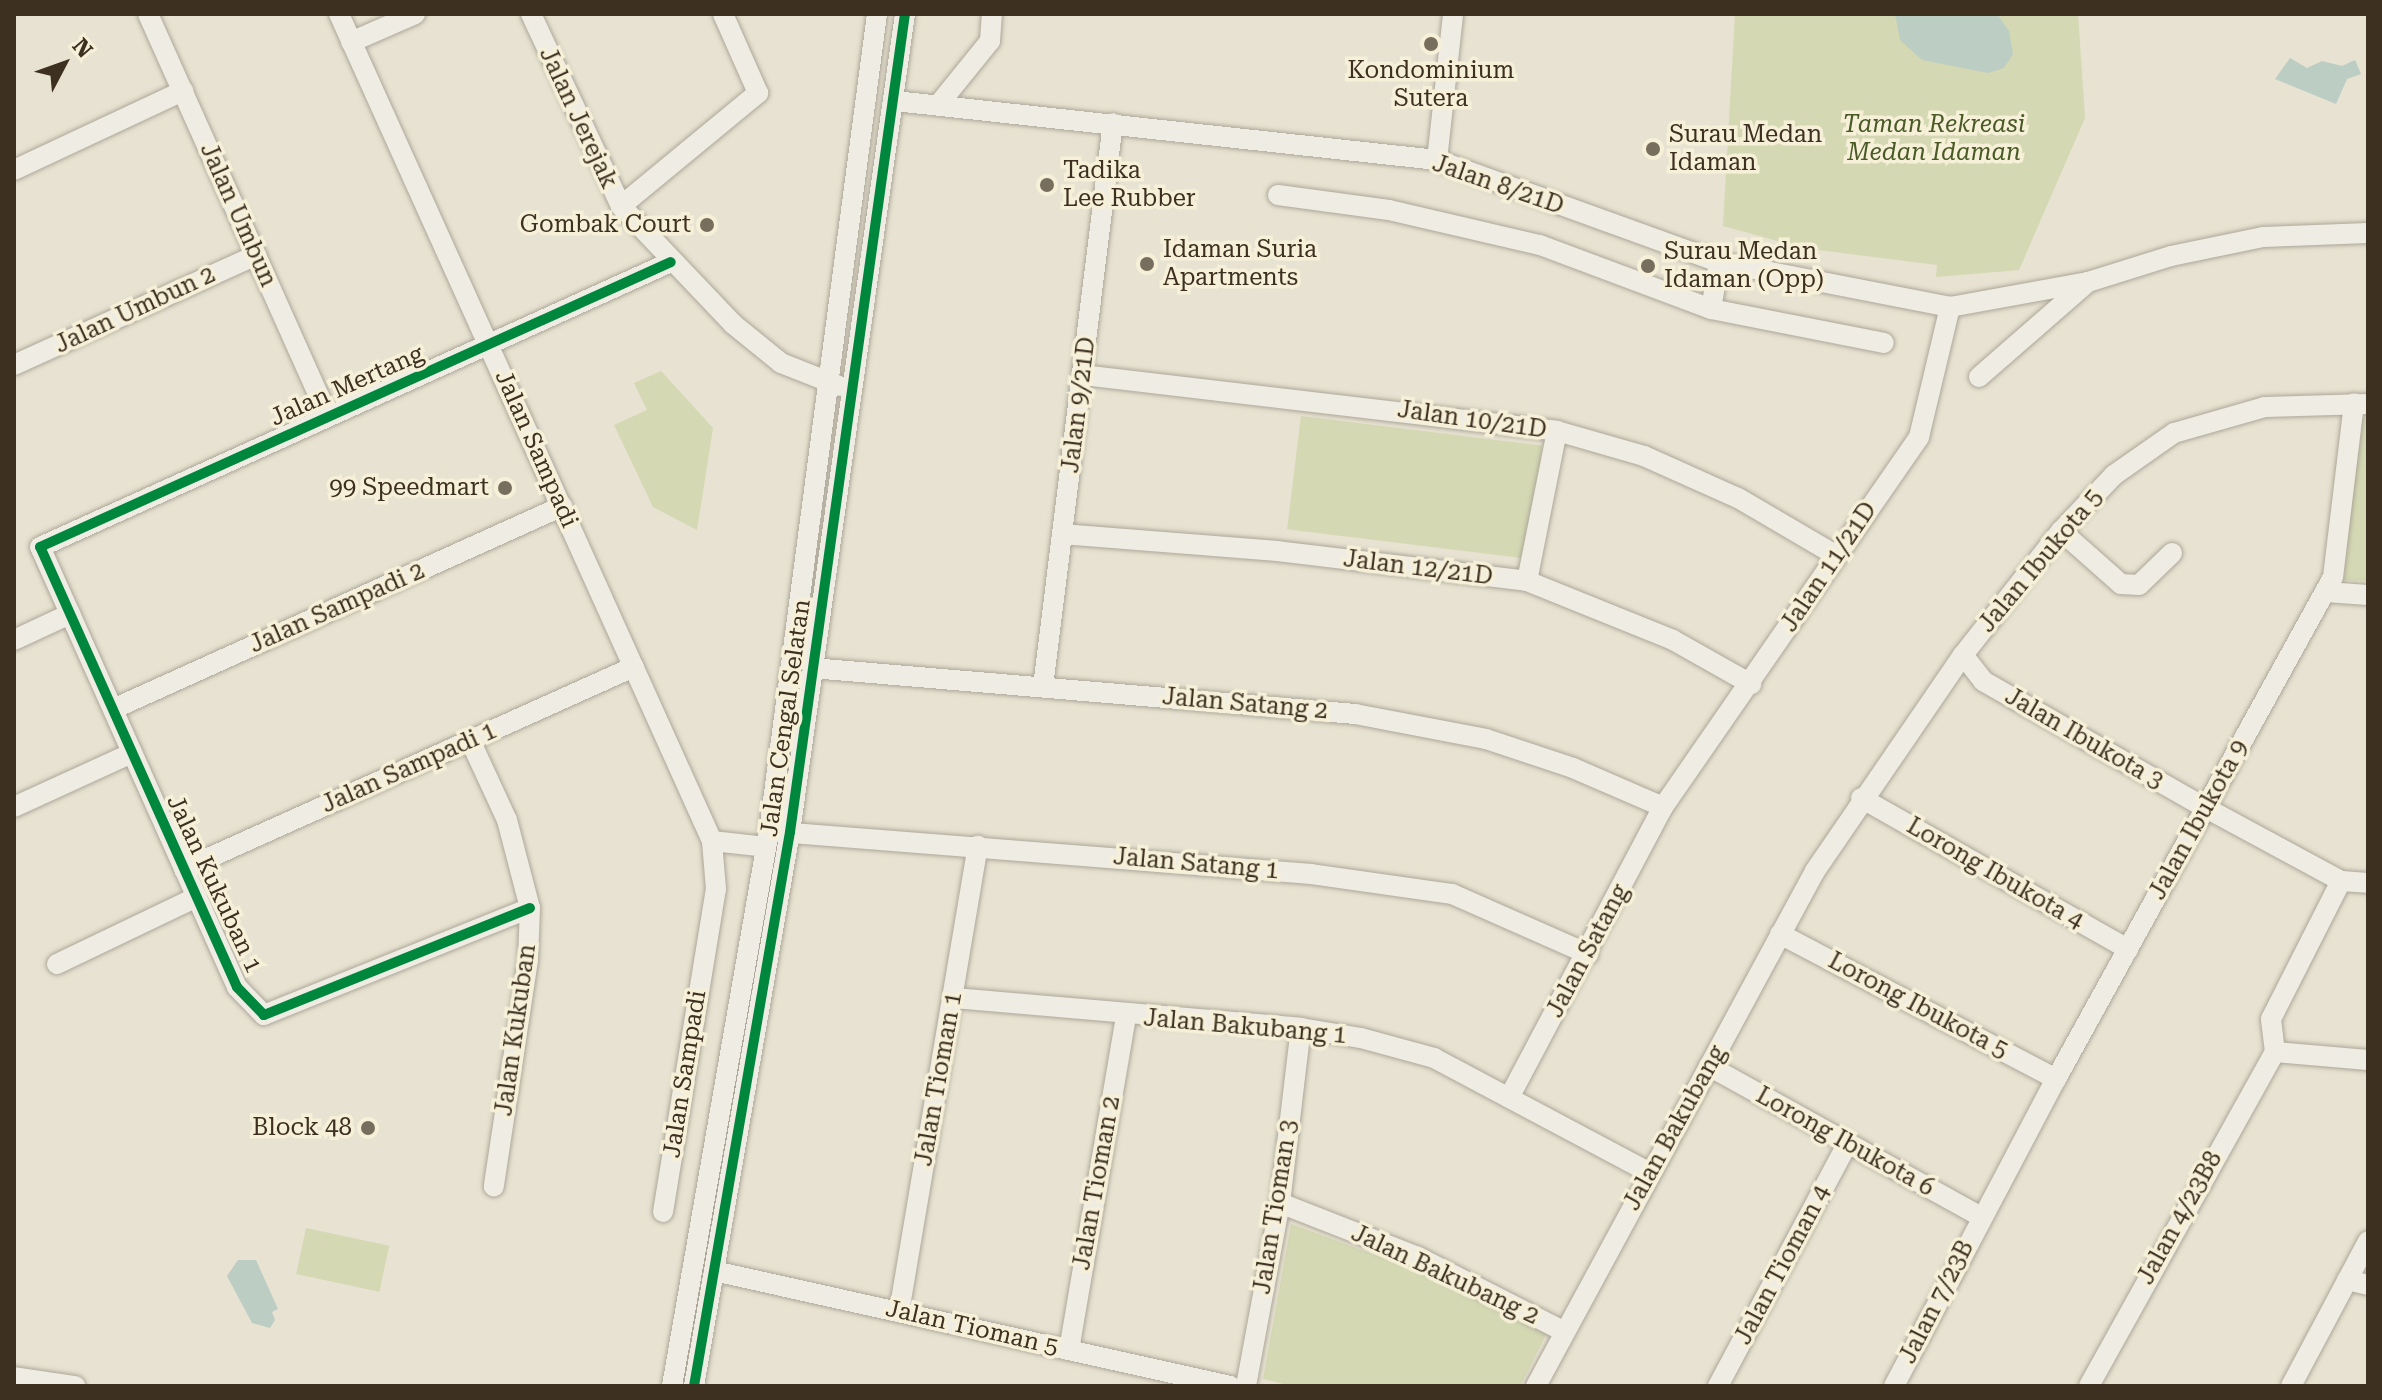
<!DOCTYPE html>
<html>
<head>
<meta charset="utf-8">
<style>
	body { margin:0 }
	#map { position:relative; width:2382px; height:1400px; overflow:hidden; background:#e7e2d1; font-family:"Roboto Serif",serif }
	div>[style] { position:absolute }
	.green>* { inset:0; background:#d4d8b3; transform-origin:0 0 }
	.water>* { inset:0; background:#bccdc4 }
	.roads { filter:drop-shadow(0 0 2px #ada799) drop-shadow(0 0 2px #ada799) }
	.minor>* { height:20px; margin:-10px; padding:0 10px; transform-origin:10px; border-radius:10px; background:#efece3 }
	.cycleway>* { height:10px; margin:-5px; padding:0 5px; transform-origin:5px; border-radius:5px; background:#00873e }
	.dots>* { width:22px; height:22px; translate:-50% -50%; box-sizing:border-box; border:4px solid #f7f0d8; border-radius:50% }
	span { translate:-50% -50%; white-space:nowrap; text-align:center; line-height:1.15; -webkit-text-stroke:7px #f7f0d8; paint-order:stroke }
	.poi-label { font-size:24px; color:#3d3020 }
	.left { translate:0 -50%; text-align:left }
	.right { translate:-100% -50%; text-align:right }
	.street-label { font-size:24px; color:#3d3020 }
	.park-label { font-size:24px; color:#495a26; font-style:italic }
	.frame { position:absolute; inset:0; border:16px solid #3d3020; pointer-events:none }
	.north { position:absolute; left:24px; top:24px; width:80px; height:80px; -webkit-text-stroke:6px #f7f0d8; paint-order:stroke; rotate:49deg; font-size:22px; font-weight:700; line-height:32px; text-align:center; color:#3d3020 }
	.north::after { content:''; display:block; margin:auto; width:28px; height:36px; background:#3d3020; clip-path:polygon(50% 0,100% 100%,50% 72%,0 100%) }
</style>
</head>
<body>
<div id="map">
	<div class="green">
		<i style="clip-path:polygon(1735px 14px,2078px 14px,2085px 118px,2019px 270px,1936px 277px,1937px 265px,1803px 248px,1723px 226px)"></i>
		<i style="clip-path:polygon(661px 371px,713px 428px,697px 530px,653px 507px,614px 425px,647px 410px,634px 383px)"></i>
		<i style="left:1301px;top:416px;width:243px;height:114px;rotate:7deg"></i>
		<i style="clip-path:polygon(2361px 418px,2368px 418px,2368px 581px,2343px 580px)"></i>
		<i style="clip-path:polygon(1291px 1224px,1411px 1268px,1547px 1333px,1520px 1386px,1292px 1386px,1263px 1379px)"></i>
		<i style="left:306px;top:1228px;width:85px;height:47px;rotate:12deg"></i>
	</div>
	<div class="water">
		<i style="clip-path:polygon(1895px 14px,1997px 14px,2009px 31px,2013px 54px,2004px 68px,1988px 73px,1922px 60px,1900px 40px)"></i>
		<i style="clip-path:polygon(2290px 58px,2307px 68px,2322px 61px,2342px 66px,2355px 60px,2361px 74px,2347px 79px,2336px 104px,2275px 79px)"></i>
		<i style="clip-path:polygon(238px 1260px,256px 1260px,278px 1309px,272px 1312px,275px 1320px,270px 1328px,252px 1323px,227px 1276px)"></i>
	</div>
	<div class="roads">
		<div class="minor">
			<i style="left:148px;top:14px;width:440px;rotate:65.9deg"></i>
			<i style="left:339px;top:14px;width:907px;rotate:65.72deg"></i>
			<i style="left:712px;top:841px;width:54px;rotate:6.3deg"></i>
			<i style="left:531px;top:14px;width:212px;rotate:64.9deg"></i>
			<i style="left:621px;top:206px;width:163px;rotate:46.5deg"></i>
			<i style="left:733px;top:324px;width:62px;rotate:39.1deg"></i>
			<i style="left:781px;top:363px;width:62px;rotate:21.6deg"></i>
			<i style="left:351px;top:42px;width:70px;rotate:-23.6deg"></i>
			<i style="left:895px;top:101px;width:545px;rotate:6.21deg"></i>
			<i style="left:1437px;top:160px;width:300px;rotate:19.9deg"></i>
			<i style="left:1719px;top:262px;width:235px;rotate:11deg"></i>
			<i style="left:1950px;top:307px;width:140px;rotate:-10.3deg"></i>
			<i style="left:939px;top:104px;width:81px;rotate:-51deg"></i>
			<i style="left:990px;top:41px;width:27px;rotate:-86deg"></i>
			<i style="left:1437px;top:160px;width:147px;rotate:-83.7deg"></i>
			<i style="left:14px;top:170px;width:187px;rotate:-25.1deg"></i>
			<i style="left:1278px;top:195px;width:112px;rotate:7.7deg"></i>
			<i style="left:1389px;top:210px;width:155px;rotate:13.1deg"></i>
			<i style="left:1540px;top:245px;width:183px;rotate:20.5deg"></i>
			<i style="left:1711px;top:309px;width:176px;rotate:11.1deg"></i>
			<i style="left:621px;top:206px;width:178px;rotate:-39.5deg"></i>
			<i style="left:758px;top:93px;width:86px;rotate:-113.9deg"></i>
			<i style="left:1711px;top:309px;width:48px;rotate:-80.3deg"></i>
			<i style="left:14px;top:365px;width:266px;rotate:-24.4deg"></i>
			<i style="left:1083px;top:375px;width:477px;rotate:6.7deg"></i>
			<i style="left:1557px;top:431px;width:91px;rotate:16deg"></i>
			<i style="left:1644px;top:456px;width:103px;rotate:24.1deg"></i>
			<i style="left:1738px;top:498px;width:113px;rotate:30.4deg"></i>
			<i style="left:1979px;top:377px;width:145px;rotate:-41.1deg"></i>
			<i style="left:2088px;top:282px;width:87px;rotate:-17.4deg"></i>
			<i style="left:2171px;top:256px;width:94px;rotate:-11.7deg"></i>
			<i style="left:2263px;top:237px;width:105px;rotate:-2.2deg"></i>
			<i style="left:2061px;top:531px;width:80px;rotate:41.5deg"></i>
			<i style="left:2121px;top:584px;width:18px;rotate:3deg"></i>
			<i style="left:2139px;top:585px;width:46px;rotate:-44.1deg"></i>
			<i style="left:1062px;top:534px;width:216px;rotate:4.5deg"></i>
			<i style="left:1277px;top:551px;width:252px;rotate:6.8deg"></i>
			<i style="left:1527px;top:581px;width:157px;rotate:22deg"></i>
			<i style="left:1673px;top:640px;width:90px;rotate:29.4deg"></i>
			<i style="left:1527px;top:581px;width:153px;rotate:-78.7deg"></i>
			<i style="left:2326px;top:592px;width:42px;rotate:4.1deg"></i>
			<i style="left:14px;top:640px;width:62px;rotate:-24.9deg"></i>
			<i style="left:1963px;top:655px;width:33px;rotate:52deg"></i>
			<i style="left:1983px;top:681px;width:257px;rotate:29.7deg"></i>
			<i style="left:2206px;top:808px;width:153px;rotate:28.4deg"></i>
			<i style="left:2341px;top:881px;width:27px;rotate:4deg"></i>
			<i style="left:812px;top:668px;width:545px;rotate:4.84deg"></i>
			<i style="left:1355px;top:714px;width:133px;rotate:10.8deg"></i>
			<i style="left:1486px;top:739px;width:92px;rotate:18.4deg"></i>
			<i style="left:1573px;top:768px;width:98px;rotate:23.4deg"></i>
			<i style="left:1043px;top:687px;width:568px;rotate:-82.93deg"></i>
			<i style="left:113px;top:709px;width:493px;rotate:-24.3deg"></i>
			<i style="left:470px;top:740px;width:88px;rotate:65.2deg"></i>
			<i style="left:507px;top:820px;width:91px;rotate:75.4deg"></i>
			<i style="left:530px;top:908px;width:52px;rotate:92.2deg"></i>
			<i style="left:528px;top:960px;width:229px;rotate:98.6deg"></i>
			<i style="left:1861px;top:798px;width:307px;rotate:29.5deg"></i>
			<i style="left:14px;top:807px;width:130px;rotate:-24.6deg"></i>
			<i style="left:779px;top:832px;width:534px;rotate:4.51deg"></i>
			<i style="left:1311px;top:874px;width:142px;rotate:8.1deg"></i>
			<i style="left:1452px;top:894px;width:149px;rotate:23.8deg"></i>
			<i style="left:184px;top:869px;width:493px;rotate:-24.2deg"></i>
			<i style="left:530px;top:908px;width:287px;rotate:158.1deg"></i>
			<i style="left:264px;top:1015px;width:39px;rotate:-134deg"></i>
			<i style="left:237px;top:987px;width:482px;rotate:-114.1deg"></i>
			<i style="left:40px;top:547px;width:692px;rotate:-24.31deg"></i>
			<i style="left:1780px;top:934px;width:312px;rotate:27.7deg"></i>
			<i style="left:57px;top:964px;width:155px;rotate:-25.6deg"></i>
			<i style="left:954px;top:998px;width:348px;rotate:4.9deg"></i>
			<i style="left:1301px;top:1028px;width:61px;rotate:9.5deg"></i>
			<i style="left:1361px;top:1038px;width:76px;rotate:15.3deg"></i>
			<i style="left:1434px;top:1058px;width:245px;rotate:28deg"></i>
			<i style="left:2275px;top:1052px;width:33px;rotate:-97deg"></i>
			<i style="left:2271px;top:1019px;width:155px;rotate:-63.1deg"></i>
			<i style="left:2275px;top:1052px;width:93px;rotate:4.9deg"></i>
			<i style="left:1709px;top:1066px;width:311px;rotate:29deg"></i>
			<i style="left:1511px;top:1094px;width:325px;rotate:-62.1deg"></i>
			<i style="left:1663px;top:807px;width:450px;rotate:-55.3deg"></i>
			<i style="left:1919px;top:437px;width:134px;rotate:-76.6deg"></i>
			<i style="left:1280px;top:1203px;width:148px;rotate:21.4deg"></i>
			<i style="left:1418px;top:1257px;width:163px;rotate:27deg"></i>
			<i style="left:663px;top:1212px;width:327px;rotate:-80.7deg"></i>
			<i style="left:716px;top:889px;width:48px;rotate:-94.8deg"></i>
			<i style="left:714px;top:1271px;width:529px;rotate:12.56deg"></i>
			<i style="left:2347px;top:1280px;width:22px;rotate:13deg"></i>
			<i style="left:899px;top:1312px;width:473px;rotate:-80.4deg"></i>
			<i style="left:1069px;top:1350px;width:339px;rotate:-80.3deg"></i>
			<i style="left:14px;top:1377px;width:62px;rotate:8.4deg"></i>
			<i style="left:672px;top:1386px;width:563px;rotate:-80.09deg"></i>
			<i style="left:769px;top:831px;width:824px;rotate:-82.47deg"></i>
			<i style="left:694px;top:1386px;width:562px;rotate:-80.17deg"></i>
			<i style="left:790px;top:832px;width:826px;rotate:-82deg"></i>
			<i style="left:1246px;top:1386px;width:186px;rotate:-79.5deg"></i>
			<i style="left:1280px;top:1203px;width:176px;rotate:-83.2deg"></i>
			<i style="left:1536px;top:1386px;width:586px;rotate:-61.55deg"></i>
			<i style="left:1815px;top:871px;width:262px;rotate:-55.6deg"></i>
			<i style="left:1963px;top:655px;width:158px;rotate:-51.7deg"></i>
			<i style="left:2061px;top:531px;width:77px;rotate:-46.6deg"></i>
			<i style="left:2114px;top:475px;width:73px;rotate:-35deg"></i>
			<i style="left:2174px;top:433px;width:95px;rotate:-15.9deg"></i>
			<i style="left:2265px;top:407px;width:103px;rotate:-1.7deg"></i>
			<i style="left:1718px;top:1386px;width:274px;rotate:-61.9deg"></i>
			<i style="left:1894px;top:1386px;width:347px;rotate:-62.2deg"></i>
			<i style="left:2056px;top:1079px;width:573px;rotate:-61.11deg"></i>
			<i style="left:2333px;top:577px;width:175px;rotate:-83.1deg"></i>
			<i style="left:2089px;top:1386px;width:382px;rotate:-60.9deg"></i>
			<i style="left:2291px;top:1386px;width:164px;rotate:-62deg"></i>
		</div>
	</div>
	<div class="cycleway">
		<i style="left:530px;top:908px;width:287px;rotate:158.1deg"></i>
		<i style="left:264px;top:1015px;width:39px;rotate:-134deg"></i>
		<i style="left:237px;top:987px;width:482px;rotate:-114.1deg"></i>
		<i style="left:40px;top:547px;width:692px;rotate:-24.31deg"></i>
		<i style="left:694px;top:1386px;width:562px;rotate:-80.17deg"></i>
		<i style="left:790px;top:832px;width:826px;rotate:-82deg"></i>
	</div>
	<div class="dots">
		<i style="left:1431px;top:44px;background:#786e5e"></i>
		<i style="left:1653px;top:149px;background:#786e5e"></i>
		<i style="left:1047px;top:185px;background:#786e5e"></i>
		<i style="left:707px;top:225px;background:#786e5e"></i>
		<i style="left:1147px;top:264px;background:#786e5e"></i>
		<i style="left:1648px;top:266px;background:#786e5e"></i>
		<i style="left:505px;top:488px;background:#786e5e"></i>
		<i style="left:368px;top:1128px;background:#786e5e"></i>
	</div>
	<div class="poi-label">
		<span style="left:1431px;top:85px">Kondominium<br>Sutera</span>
		<span class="left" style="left:1669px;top:149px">Surau Medan<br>Idaman</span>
		<span class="left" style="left:1063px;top:185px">Tadika<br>Lee Rubber</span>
		<span class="right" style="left:691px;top:225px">Gombak Court</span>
		<span class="left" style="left:1163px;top:264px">Idaman Suria<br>Apartments</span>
		<span class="left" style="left:1664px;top:266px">Surau Medan<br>Idaman (Opp)</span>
		<span class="right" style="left:489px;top:488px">99 Speedmart</span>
		<span class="right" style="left:352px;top:1128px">Block 48</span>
	</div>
	<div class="street-label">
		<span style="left:578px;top:118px;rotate:65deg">Jalan Jerejak</span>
		<span style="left:1498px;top:185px;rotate:19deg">Jalan 8/21D</span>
		<span style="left:238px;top:215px;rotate:66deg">Jalan Umbun</span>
		<span style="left:135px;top:310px;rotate:-25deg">Jalan Umbun 2</span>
		<span style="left:347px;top:386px;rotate:-24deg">Jalan Mertang</span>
		<span style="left:1079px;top:405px;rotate:-83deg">Jalan 9/21D</span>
		<span style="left:1472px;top:420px;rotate:8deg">Jalan 10/21D</span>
		<span style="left:536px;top:449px;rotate:66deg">Jalan Sampadi</span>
		<span style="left:2041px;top:561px;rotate:-50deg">Jalan Ibukota 5</span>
		<span style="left:1829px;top:567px;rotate:-56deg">Jalan 11/21D</span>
		<span style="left:1418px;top:568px;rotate:7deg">Jalan 12/21D</span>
		<span style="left:337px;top:608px;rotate:-24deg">Jalan Sampadi 2</span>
		<span style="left:1245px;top:704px;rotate:5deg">Jalan Satang 2</span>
		<span style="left:786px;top:718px;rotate:-82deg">Jalan Cengal Selatan</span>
		<span style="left:2084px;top:739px;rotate:30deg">Jalan Ibukota 3</span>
		<span style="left:409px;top:768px;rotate:-24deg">Jalan Sampadi 1</span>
		<span style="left:2199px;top:820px;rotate:-61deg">Jalan Ibukota 9</span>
		<span style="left:1196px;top:864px;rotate:5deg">Jalan Satang 1</span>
		<span style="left:1995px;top:874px;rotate:30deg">Lorong Ibukota 4</span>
		<span style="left:214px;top:884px;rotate:65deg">Jalan Kukuban 1</span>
		<span style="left:1588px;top:951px;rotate:-62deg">Jalan Satang</span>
		<span style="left:1918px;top:1006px;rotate:28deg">Lorong Ibukota 5</span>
		<span style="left:1245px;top:1027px;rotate:5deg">Jalan Bakubang 1</span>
		<span style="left:516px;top:1030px;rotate:-82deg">Jalan Kukuban</span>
		<span style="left:685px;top:1074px;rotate:-81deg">Jalan Sampadi</span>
		<span style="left:939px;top:1079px;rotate:-80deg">Jalan Tioman 1</span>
		<span style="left:1675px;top:1128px;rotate:-61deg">Jalan Bakubang</span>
		<span style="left:1845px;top:1142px;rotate:29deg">Lorong Ibukota 6</span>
		<span style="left:1097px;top:1183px;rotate:-80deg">Jalan Tioman 2</span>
		<span style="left:1276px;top:1207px;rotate:-81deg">Jalan Tioman 3</span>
		<span style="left:2180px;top:1218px;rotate:-61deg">Jalan 4/23B8</span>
		<span style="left:1783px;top:1265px;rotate:-62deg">Jalan Tioman 4</span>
		<span style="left:1445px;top:1275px;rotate:25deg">Jalan Bakubang 2</span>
		<span style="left:1937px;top:1302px;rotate:-63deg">Jalan 7/23B</span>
		<span style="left:972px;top:1328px;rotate:13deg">Jalan Tioman 5</span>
	</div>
	<div class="park-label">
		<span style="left:1934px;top:139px">Taman Rekreasi<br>Medan Idaman</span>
	</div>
	<div class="frame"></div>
	<div class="north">N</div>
</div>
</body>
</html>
